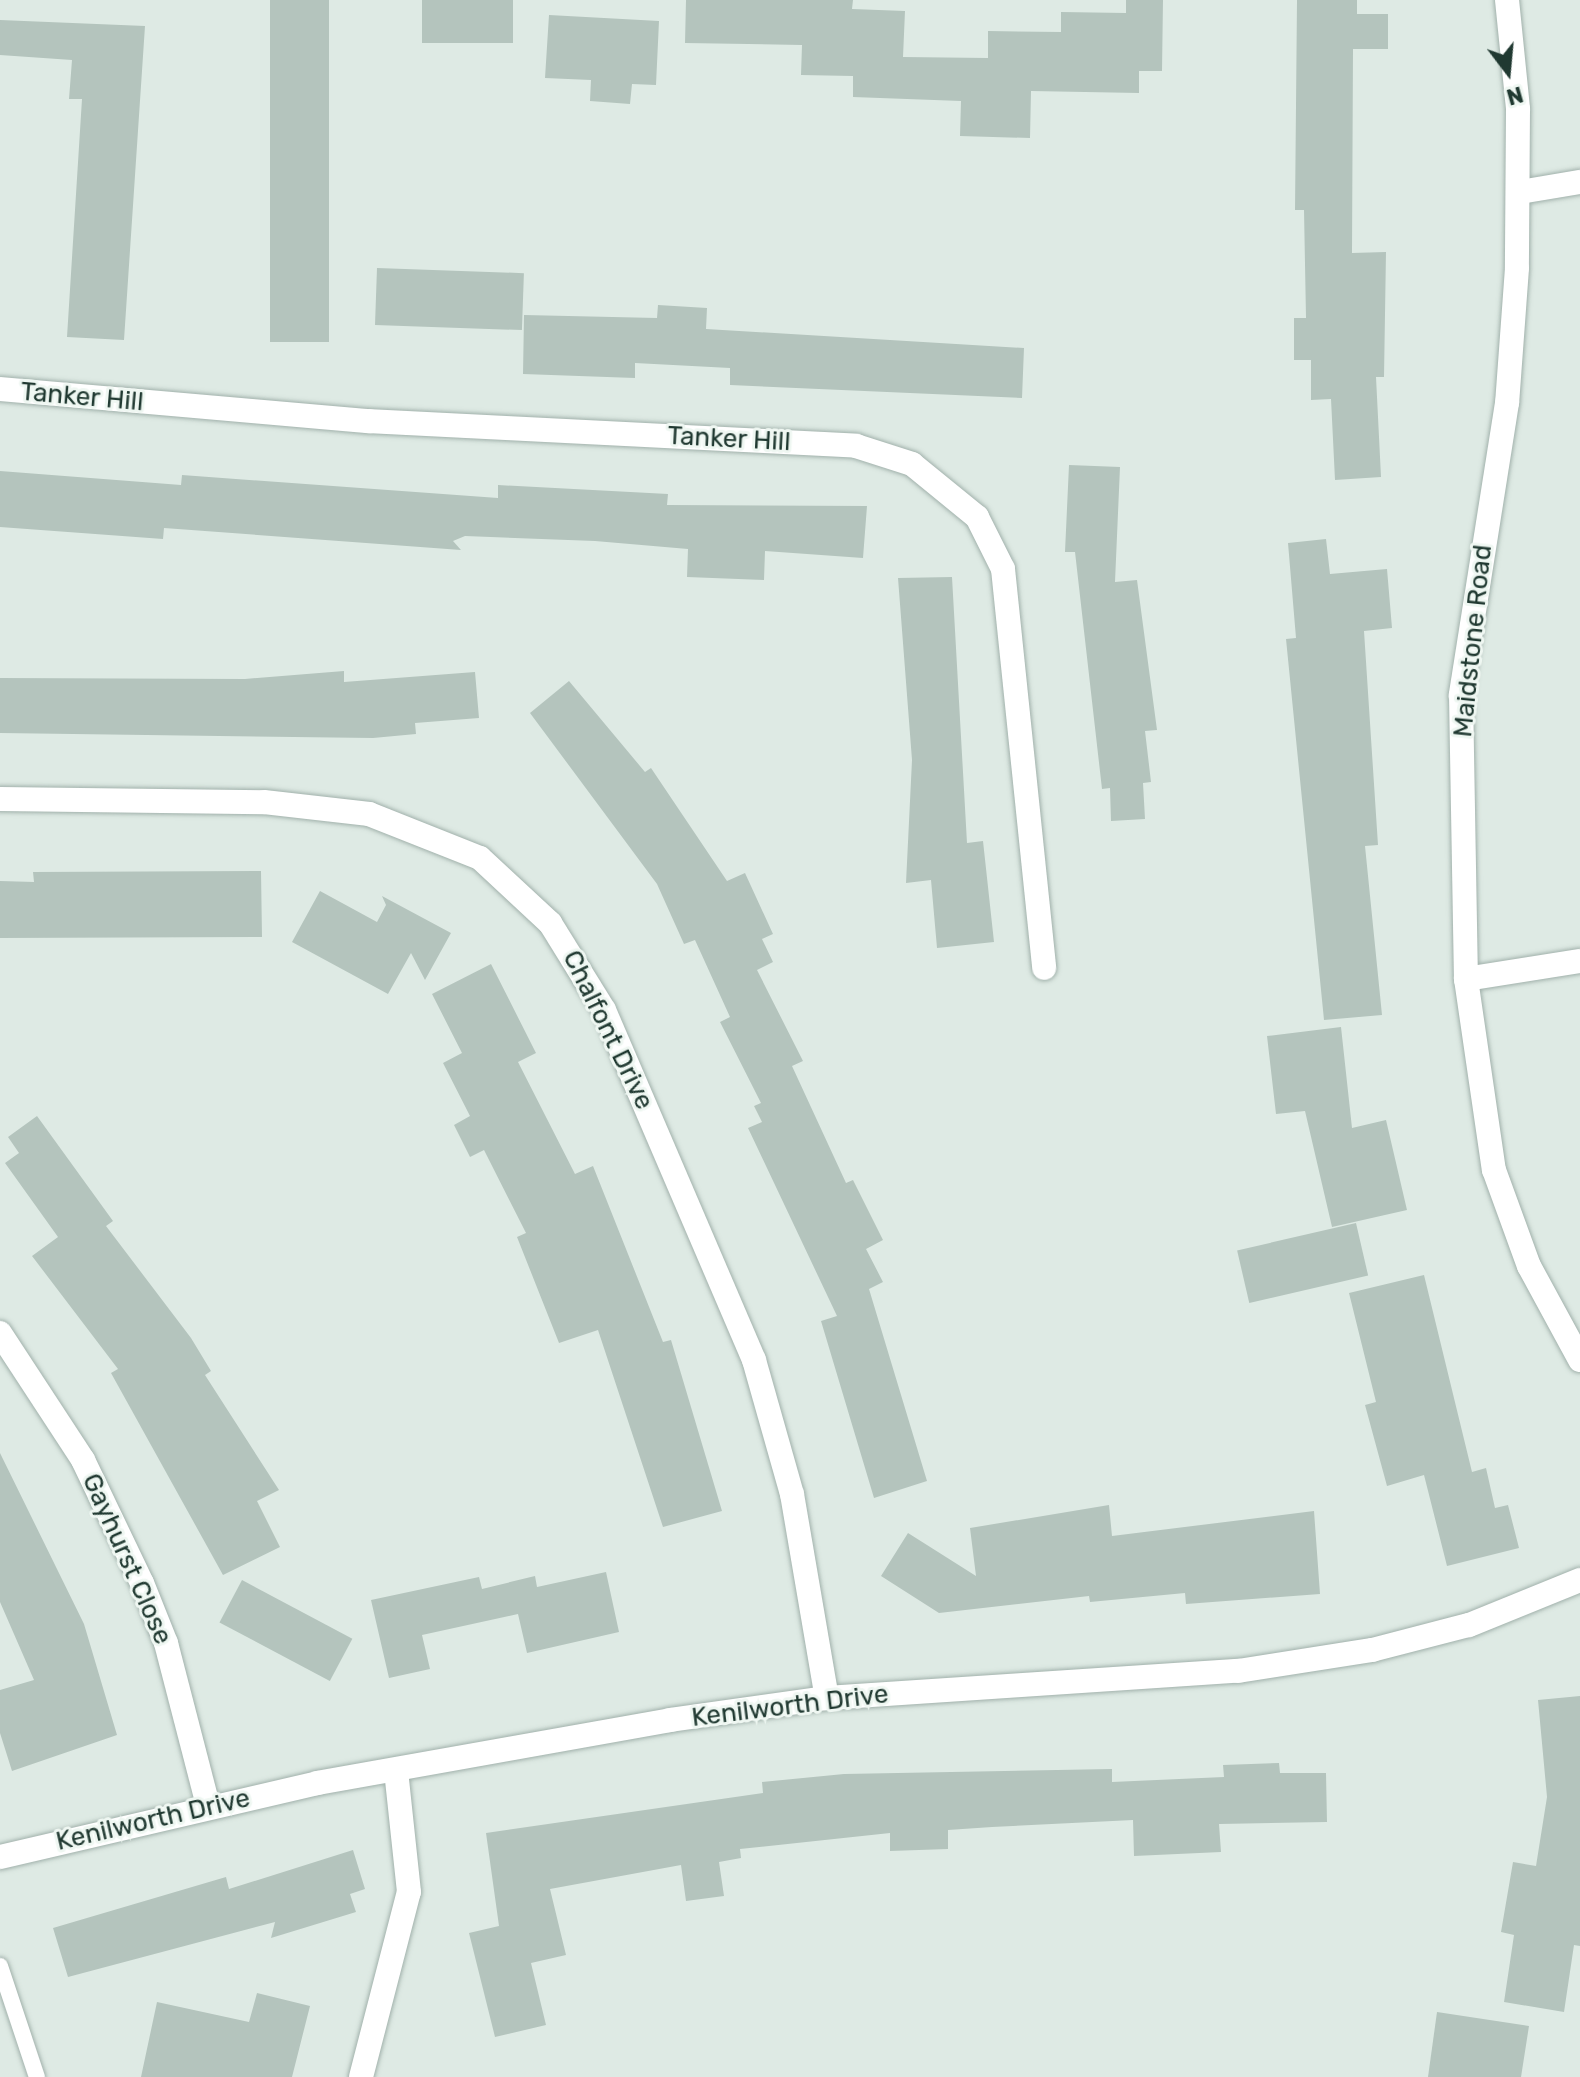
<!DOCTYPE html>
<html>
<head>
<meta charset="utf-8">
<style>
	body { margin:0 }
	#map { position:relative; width:1580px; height:2077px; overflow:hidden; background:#deeae4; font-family:Rubik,sans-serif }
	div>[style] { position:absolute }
	.building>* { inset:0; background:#b4c4bd; transform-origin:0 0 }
	.roads { filter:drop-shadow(0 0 2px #a1b1ab) drop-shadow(0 0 2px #a1b1ab) }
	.lane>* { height:16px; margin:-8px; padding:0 8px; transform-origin:8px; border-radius:8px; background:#fff }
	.street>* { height:24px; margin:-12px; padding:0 12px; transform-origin:12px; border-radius:12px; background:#fff }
	.secondary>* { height:24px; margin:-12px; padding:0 12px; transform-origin:12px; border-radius:12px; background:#fff }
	span { translate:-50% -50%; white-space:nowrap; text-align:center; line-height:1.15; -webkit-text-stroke:6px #eff7f2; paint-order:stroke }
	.street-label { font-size:26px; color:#203931 }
	.north { position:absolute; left:1468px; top:32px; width:80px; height:80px; -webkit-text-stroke:6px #eff7f2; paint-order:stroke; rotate:164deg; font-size:22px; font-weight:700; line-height:32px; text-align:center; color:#203931 }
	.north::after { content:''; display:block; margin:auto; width:28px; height:36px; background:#203931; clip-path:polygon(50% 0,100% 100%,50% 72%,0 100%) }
</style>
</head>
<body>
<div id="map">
	<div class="building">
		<i style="left:270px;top:0;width:59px;height:342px"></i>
		<i style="left:422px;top:0;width:91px;height:43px"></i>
		<i style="clip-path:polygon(686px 0,853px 0,852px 9px,905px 11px,903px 57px,988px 58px,988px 31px,1061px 32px,1061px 12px,1126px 13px,1126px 0,1163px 0,1162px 71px,1139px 71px,1139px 93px,1031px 91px,1030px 138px,960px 136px,961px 101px,853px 97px,853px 76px,801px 75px,802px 45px,685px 43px)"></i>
		<i style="clip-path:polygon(1297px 0,1357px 0,1357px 14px,1388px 14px,1388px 49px,1353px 49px,1352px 253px,1386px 252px,1384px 377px,1376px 377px,1381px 477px,1335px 480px,1331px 399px,1311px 400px,1311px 360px,1294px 360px,1294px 318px,1306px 318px,1304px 210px,1295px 210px)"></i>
		<i style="clip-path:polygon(549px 15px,659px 21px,656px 85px,632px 84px,630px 104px,590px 101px,591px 80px,545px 78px)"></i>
		<i style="clip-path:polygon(0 20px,145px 26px,124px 340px,67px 337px,82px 99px,69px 99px,72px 60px,0 55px)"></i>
		<i style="left:377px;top:268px;width:147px;height:57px;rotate:2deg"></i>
		<i style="clip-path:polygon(658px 305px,707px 308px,706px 329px,1024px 348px,1022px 398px,730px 385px,730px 368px,635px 363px,635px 378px,523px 374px,524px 315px,657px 318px)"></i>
		<i style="clip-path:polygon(1069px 465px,1120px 467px,1115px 582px,1137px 580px,1157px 730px,1145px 731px,1151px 782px,1143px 783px,1145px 819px,1111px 821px,1110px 788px,1102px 789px,1075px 552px,1065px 552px)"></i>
		<i style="clip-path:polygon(0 471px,181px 485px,182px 475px,498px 498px,498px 485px,668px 494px,667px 505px,867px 506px,863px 558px,765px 551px,764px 580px,687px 577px,688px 549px,595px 541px,465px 536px,453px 541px,461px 550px,164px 528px,163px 539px,0 527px)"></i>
		<i style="clip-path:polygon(1326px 539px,1330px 574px,1387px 569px,1392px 628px,1364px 631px,1378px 845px,1365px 846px,1382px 1015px,1324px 1020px,1286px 639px,1296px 638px,1288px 543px)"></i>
		<i style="clip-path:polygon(952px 577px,967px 843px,983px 841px,994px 942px,937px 948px,931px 880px,906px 883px,912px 760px,898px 578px)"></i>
		<i style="clip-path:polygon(344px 671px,344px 682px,475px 672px,479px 718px,415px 723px,416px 734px,373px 738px,0 733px,0 678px,245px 679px)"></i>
		<i style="clip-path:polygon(569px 681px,645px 772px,651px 768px,727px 881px,745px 873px,773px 934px,762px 939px,773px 962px,757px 970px,803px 1061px,792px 1066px,846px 1183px,853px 1180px,883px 1240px,866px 1249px,883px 1282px,869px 1289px,927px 1481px,874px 1498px,821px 1321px,837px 1316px,748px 1128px,762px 1122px,754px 1106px,761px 1103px,720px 1022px,730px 1017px,695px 940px,684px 944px,657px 884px,530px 713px)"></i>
		<i style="clip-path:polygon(261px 871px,262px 937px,0 938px,0 881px,34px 882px,33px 872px)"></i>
		<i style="clip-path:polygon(320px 891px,377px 922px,386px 905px,382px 896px,451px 933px,425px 980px,411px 953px,388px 994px,292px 942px)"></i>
		<i style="clip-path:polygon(491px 964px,536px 1053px,518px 1062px,575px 1174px,593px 1166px,663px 1342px,671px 1340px,722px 1511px,663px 1527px,598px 1330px,559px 1343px,517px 1237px,526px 1233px,484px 1150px,470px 1157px,454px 1125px,470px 1116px,443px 1063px,462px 1053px,432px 994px)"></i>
		<i style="clip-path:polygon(1341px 1027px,1352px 1128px,1386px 1120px,1407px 1210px,1332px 1227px,1305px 1111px,1276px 1114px,1267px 1036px)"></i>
		<i style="clip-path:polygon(37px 1116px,113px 1221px,106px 1226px,191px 1338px,211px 1371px,205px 1375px,279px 1490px,257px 1501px,280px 1547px,223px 1575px,111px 1373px,118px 1369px,32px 1256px,58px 1237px,5px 1163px,19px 1153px,8px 1137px)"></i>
		<i style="left:1356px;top:1223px;width:54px;height:122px;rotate:77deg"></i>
		<i style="clip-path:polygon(1424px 1275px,1472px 1472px,1486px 1468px,1495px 1508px,1508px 1505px,1519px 1548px,1447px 1566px,1424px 1475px,1387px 1486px,1365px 1405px,1376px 1402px,1349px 1293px)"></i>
		<i style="clip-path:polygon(0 1453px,84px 1624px,117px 1735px,12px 1771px,0 1733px,0 1690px,34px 1680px,0 1602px)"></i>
		<i style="clip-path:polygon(1109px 1505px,1112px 1536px,1314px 1511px,1320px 1594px,1186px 1604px,1185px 1593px,1090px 1602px,1089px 1596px,939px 1613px,881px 1576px,908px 1533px,976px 1576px,970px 1528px)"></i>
		<i style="clip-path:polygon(606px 1572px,619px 1632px,527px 1653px,518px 1614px,422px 1635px,430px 1669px,389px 1678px,371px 1600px,479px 1577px,482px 1589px,535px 1576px,537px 1587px)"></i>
		<i style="left:242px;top:1580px;width:125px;height:48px;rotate:28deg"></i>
		<i style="clip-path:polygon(1580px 1696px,1580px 1946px,1574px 1945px,1564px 2012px,1504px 2002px,1514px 1935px,1501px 1932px,1513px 1862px,1536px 1866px,1547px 1797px,1538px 1700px)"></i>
		<i style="clip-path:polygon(1279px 1763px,1280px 1773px,1326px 1773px,1327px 1822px,1219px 1824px,1221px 1852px,1134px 1856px,1133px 1820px,992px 1827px,948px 1830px,948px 1849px,890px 1851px,890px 1833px,740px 1849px,741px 1858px,719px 1862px,724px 1896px,686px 1901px,681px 1865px,550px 1889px,566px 1955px,531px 1963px,546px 2025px,495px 2037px,469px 1933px,499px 1926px,486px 1833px,763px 1793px,762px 1782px,844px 1774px,1112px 1769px,1112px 1782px,1224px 1777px,1223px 1765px)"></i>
		<i style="clip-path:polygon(353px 1850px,365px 1889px,350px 1894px,356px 1912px,271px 1938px,275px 1922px,68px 1977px,53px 1928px,226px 1877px,229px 1889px)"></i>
		<i style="clip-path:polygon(257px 1993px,310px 2006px,292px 2077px,141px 2077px,157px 2002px,249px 2022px)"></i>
		<i style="clip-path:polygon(1437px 2012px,1529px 2026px,1521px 2077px,1428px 2077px)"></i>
	</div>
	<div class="roads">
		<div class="lane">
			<i style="left:0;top:1966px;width:117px;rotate:71.6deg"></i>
		</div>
		<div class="street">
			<i style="left:1520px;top:192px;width:61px;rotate:-9.5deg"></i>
			<i style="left:0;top:389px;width:370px;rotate:5deg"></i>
			<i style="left:369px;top:421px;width:488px;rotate:2.9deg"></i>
			<i style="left:856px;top:446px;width:59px;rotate:17.8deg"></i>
			<i style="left:912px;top:464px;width:84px;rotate:39.2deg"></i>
			<i style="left:977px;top:517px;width:58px;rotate:63.4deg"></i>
			<i style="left:1003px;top:569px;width:401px;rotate:84.1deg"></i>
			<i style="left:0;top:799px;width:264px;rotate:0.7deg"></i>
			<i style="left:264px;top:802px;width:106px;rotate:6.5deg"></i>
			<i style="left:369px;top:814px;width:119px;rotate:21.6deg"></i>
			<i style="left:480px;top:858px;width:96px;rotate:42.9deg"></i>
			<i style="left:550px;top:923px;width:102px;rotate:58.2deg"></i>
			<i style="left:604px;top:1010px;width:381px;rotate:66.8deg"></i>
			<i style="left:754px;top:1360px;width:139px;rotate:74.2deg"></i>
			<i style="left:792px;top:1494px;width:207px;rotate:80.3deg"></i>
			<i style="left:1466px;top:979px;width:115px;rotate:-9deg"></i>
			<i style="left:0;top:1333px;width:152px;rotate:56.8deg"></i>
			<i style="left:83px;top:1460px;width:136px;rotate:64.4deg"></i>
			<i style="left:142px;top:1583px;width:65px;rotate:68.2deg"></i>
			<i style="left:166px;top:1643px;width:167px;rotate:75.5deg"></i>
			<i style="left:0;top:1857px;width:326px;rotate:-13.1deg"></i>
			<i style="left:317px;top:1783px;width:359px;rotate:-10.1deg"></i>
			<i style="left:670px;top:1720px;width:159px;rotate:-8deg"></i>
			<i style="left:827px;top:1698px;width:412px;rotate:-3.8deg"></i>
			<i style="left:1238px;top:1671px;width:136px;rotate:-8.9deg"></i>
			<i style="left:1372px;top:1650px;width:100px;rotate:-14.5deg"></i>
			<i style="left:1469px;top:1625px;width:120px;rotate:-22.1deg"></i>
			<i style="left:361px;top:2077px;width:191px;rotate:-75.5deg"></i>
			<i style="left:409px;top:1892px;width:123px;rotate:-96.1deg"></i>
		</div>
		<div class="secondary">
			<i style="left:1507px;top:0;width:110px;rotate:84.2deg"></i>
			<i style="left:1518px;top:109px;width:159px;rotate:90.4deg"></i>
			<i style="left:1517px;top:268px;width:135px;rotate:94.2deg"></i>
			<i style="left:1507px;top:403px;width:296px;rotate:99deg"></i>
			<i style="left:1461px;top:695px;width:284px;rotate:89deg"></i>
			<i style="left:1466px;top:979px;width:193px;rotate:81.7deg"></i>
			<i style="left:1494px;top:1170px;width:102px;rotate:70deg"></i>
			<i style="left:1529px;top:1266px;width:107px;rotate:61.5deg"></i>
		</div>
	</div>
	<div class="street-label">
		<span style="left:82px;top:397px;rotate:5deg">Tanker Hill</span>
		<span style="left:729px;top:439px;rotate:3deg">Tanker Hill</span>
		<span style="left:1473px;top:641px;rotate:-84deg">Maidstone Road</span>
		<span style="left:608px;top:1030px;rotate:64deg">Chalfont Drive</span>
		<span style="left:127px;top:1559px;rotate:66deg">Gayhurst Close</span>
		<span style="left:790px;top:1706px;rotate:-7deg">Kenilworth Drive</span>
		<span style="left:153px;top:1820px;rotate:-13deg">Kenilworth Drive</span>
	</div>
	<div class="north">N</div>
</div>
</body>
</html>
